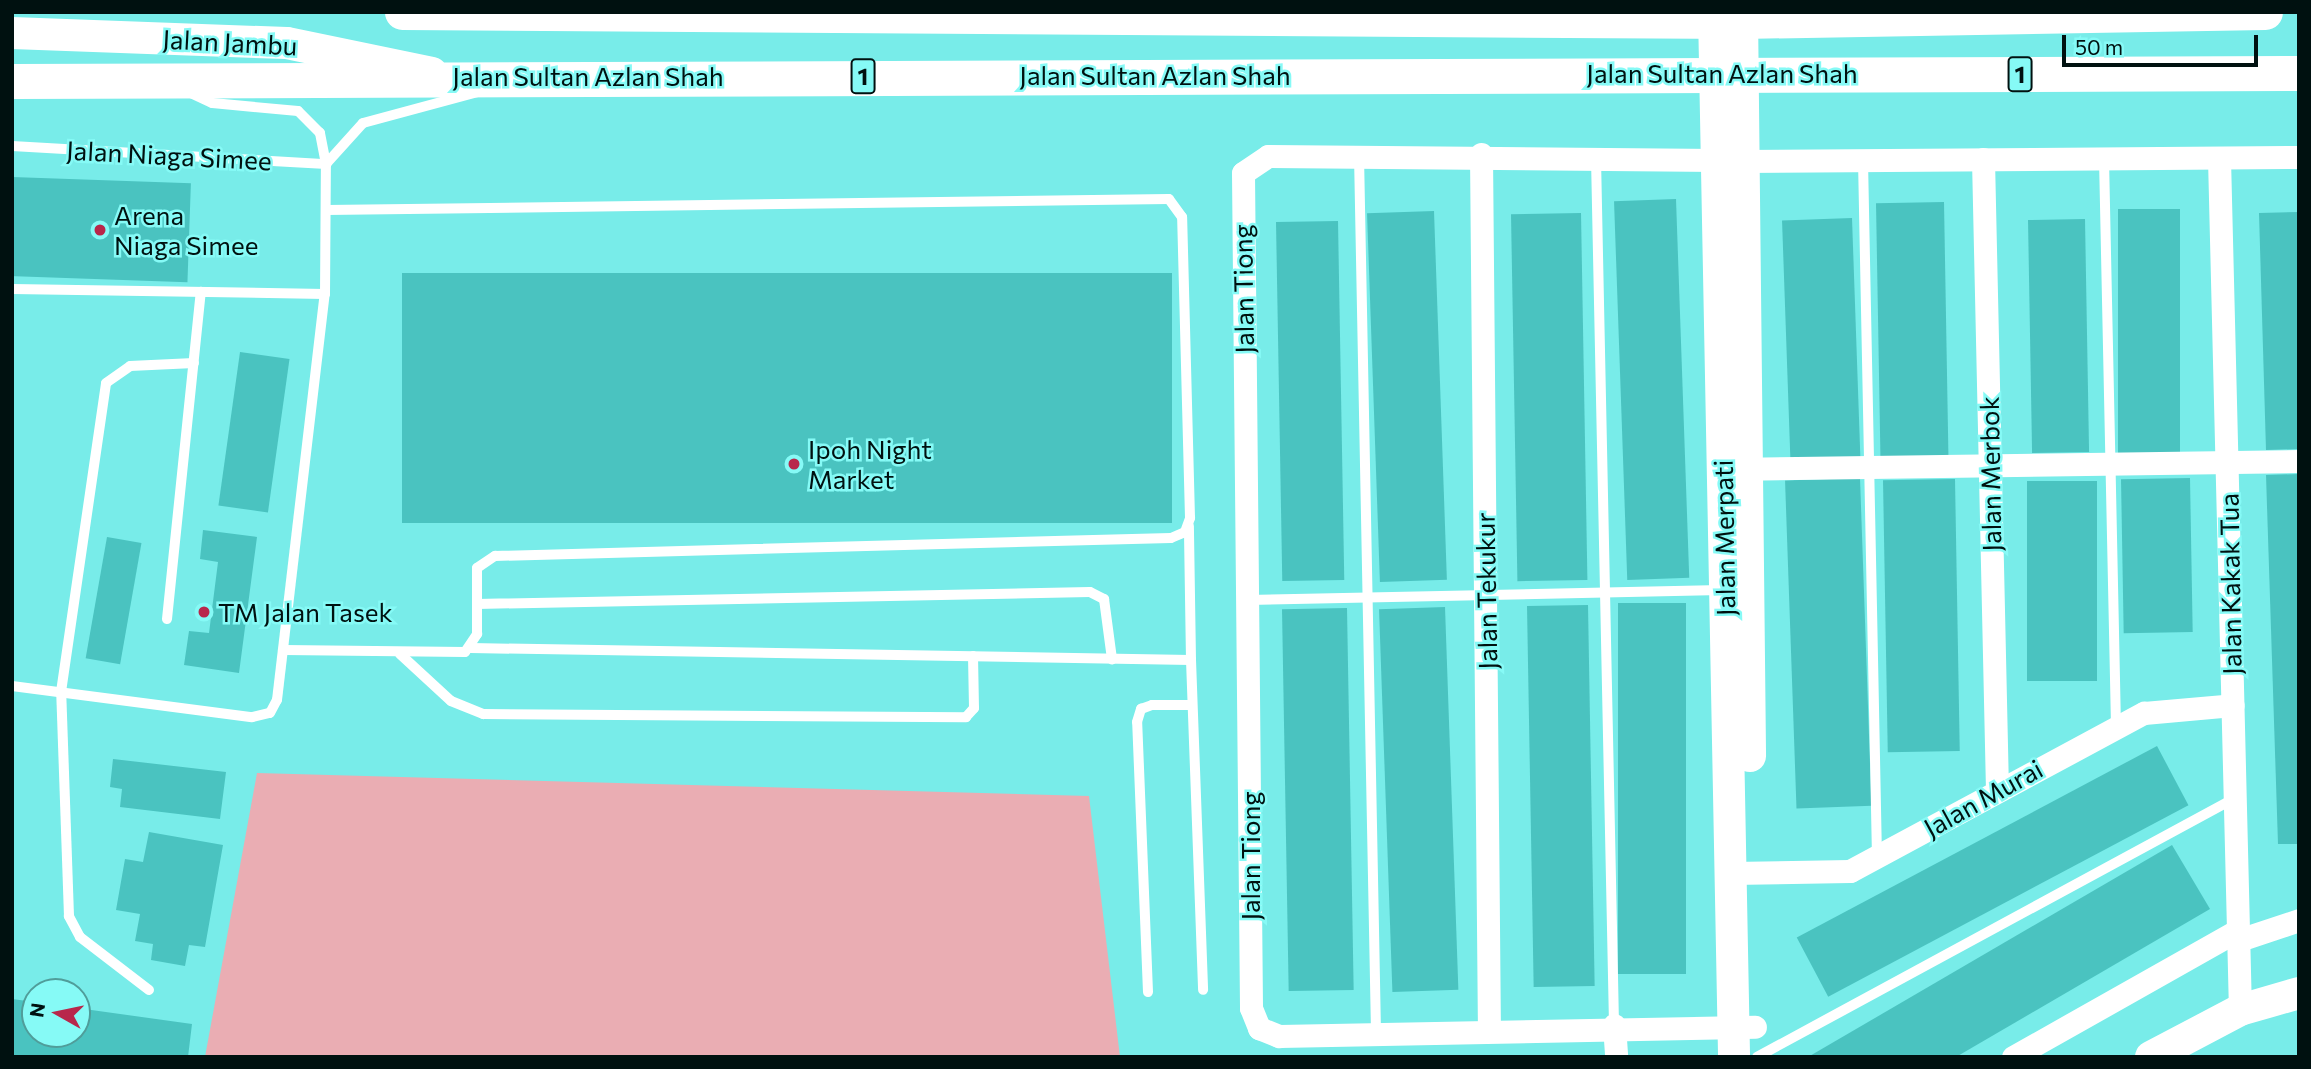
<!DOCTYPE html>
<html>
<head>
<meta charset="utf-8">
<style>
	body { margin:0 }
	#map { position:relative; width:2311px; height:1069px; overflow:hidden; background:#78ece9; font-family:Commissioner,sans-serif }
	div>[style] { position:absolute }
	.green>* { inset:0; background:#eaadb3 }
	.building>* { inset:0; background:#4ac3c0; transform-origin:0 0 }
	.lane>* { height:10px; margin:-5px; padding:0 5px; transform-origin:5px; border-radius:5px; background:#fff }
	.street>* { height:23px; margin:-11.5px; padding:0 11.5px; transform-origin:11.5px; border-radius:11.5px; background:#fff }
	.secondary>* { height:32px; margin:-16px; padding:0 16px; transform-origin:16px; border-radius:16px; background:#fff }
	.primary>* { height:35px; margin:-17.5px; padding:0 17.5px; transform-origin:17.5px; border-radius:17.5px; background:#fff }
	.dots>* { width:19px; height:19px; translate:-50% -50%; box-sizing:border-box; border:4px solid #86faf6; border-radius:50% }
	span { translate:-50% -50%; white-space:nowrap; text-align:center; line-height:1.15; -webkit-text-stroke:5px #86faf6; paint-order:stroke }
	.shield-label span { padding:2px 5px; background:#86faf6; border:2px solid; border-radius:5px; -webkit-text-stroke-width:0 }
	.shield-label { font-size:24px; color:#001110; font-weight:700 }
	.street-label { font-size:26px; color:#001110 }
	.poi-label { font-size:26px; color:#001110 }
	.left { translate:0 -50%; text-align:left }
	.frame { position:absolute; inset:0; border:14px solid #001110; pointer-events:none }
	.north { position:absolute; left:21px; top:978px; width:70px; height:70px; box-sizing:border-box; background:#86faf6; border:2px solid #509d9a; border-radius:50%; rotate:279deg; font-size:19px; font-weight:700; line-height:28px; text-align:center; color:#001110 }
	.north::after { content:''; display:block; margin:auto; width:24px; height:32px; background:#b8274b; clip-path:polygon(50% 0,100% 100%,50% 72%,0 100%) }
	.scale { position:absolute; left:2062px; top:35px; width:196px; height:32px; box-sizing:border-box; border:4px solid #001110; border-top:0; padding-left:9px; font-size:21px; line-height:24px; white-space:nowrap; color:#001110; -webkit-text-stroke:5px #86faf6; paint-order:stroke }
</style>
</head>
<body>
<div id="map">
	<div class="green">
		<i style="clip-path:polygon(257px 773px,1089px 796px,1120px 1057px,205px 1057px)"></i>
	</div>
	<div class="building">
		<i style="left:12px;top:177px;width:179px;height:99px;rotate:2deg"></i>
		<i style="left:1676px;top:199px;width:379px;height:62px;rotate:88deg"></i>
		<i style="left:1944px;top:202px;width:255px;height:68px;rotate:89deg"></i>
		<i style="left:2180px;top:209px;width:245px;height:62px;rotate:90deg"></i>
		<i style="left:1434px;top:211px;width:369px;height:67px;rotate:88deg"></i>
		<i style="clip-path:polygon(2299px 212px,2299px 449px,2266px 450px,2259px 213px)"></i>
		<i style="left:1581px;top:213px;width:367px;height:70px;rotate:89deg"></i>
		<i style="left:1852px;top:218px;width:240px;height:70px;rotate:88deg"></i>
		<i style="left:2085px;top:219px;width:233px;height:57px;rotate:89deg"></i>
		<i style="left:1338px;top:221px;width:359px;height:62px;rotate:89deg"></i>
		<i style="left:402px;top:273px;width:770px;height:250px"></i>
		<i style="left:240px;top:352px;width:50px;height:155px;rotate:8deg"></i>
		<i style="clip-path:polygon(2299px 474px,2299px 844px,2278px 844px,2266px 475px)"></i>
		<i style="left:1860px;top:478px;width:328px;height:75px;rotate:88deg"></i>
		<i style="left:2190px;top:478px;width:154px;height:69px;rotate:89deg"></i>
		<i style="left:1955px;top:479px;width:272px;height:72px;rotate:89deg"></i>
		<i style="left:2027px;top:481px;width:70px;height:200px"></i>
		<i style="clip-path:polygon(203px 530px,257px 537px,239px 673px,184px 665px,189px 631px,209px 633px,218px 562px,200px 559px)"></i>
		<i style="left:107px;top:537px;width:35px;height:123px;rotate:10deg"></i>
		<i style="left:1686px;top:603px;width:371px;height:68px;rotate:90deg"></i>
		<i style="left:1588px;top:605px;width:381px;height:61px;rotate:89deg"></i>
		<i style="left:1445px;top:607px;width:383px;height:66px;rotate:88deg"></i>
		<i style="left:1347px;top:608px;width:382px;height:65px;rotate:89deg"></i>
		<i style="left:2157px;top:746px;width:67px;height:408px;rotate:62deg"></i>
		<i style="clip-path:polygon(113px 759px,226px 772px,220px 819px,120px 807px,122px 789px,110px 787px)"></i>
		<i style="clip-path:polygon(149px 832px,223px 845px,205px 947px,189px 945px,185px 966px,151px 960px,153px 944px,135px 941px,140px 914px,116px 910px,125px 859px,143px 862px)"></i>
		<i style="clip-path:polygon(2172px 845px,2210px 909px,1956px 1057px,1808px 1057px)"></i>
		<i style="clip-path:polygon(12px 999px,35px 1002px,35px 1034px,77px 1034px,77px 1008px,192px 1024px,188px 1057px,12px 1057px)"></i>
	</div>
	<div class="lane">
		<i style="left:12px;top:146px;width:315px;rotate:3.3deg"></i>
		<i style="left:1359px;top:155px;width:878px;rotate:88.89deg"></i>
		<i style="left:1596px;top:158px;width:867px;rotate:88.81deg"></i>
		<i style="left:2104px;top:158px;width:569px;rotate:88.79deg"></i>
		<i style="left:1863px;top:160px;width:696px;rotate:88.85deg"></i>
		<i style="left:326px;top:164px;width:55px;rotate:-47.9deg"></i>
		<i style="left:363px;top:123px;width:119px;rotate:-15.1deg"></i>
		<i style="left:12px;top:289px;width:313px;rotate:0.9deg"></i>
		<i style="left:1248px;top:600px;width:473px;rotate:-1.2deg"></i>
		<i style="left:477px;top:604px;width:613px;rotate:-1.12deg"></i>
		<i style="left:1090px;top:592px;width:16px;rotate:27deg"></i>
		<i style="left:1104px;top:599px;width:61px;rotate:82.4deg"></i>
		<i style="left:167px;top:619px;width:329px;rotate:-84.1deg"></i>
		<i style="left:471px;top:648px;width:720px;rotate:0.95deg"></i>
		<i style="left:1191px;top:660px;width:134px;rotate:-90.9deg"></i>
		<i style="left:284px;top:650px;width:181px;rotate:0.6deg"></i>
		<i style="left:465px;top:652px;width:22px;rotate:-56deg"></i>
		<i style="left:477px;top:634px;width:66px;rotate:-90deg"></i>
		<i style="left:477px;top:568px;width:22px;rotate:-34deg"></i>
		<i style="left:495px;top:556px;width:676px;rotate:-1.53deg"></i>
		<i style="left:1171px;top:538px;width:15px;rotate:-23deg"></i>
		<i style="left:1185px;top:532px;width:15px;rotate:-70deg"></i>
		<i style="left:1190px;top:518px;width:301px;rotate:-91.5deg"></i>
		<i style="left:1182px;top:217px;width:22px;rotate:-126deg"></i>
		<i style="left:1169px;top:199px;width:843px;rotate:179.25deg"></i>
		<i style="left:400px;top:654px;width:69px;rotate:42.7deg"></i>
		<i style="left:451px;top:701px;width:35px;rotate:22deg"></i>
		<i style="left:483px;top:714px;width:483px;rotate:0.4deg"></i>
		<i style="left:966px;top:717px;width:12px;rotate:-48deg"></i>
		<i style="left:974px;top:708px;width:52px;rotate:-91.1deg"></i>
		<i style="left:1191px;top:660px;width:330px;rotate:87.9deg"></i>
		<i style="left:12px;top:686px;width:242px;rotate:7.4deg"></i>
		<i style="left:252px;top:717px;width:18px;rotate:-13deg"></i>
		<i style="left:270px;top:713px;width:15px;rotate:-62deg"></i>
		<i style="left:277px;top:700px;width:409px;rotate:-83.3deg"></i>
		<i style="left:325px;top:294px;width:130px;rotate:-89.6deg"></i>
		<i style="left:326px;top:164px;width:32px;rotate:-101deg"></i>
		<i style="left:320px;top:133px;width:31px;rotate:-135deg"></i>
		<i style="left:298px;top:111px;width:86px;rotate:-174.7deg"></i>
		<i style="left:212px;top:103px;width:26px;rotate:-155deg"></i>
		<i style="left:149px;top:990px;width:87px;rotate:-142.5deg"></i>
		<i style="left:80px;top:937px;width:24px;rotate:-118deg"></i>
		<i style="left:69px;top:916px;width:224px;rotate:-92deg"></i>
		<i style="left:61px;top:692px;width:312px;rotate:-81.7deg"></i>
		<i style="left:106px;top:383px;width:29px;rotate:-35deg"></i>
		<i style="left:130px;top:366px;width:64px;rotate:-2.7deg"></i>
		<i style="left:1148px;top:992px;width:270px;rotate:-92.3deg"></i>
		<i style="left:1137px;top:722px;width:14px;rotate:-73deg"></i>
		<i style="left:1141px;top:709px;width:12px;rotate:-20deg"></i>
		<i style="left:1152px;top:705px;width:38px"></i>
		<i style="left:1757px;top:1057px;width:544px;rotate:-28.45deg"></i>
	</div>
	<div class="street">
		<i style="left:1481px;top:154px;width:874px;rotate:89.48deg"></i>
		<i style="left:2219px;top:158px;width:852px;rotate:88.59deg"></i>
		<i style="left:1983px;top:159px;width:630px;rotate:88.73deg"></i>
		<i style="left:1717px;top:160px;width:449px;rotate:-179.5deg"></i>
		<i style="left:1268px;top:156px;width:30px;rotate:146deg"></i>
		<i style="left:1243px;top:173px;width:835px;rotate:89.45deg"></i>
		<i style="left:1251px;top:1008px;width:22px;rotate:68deg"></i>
		<i style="left:1259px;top:1028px;width:22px;rotate:22deg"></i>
		<i style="left:1279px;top:1036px;width:476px;rotate:-1.1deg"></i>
		<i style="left:1741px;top:161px;width:558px;rotate:-0.41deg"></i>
		<i style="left:1731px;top:469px;width:568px;rotate:-0.81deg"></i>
		<i style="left:1731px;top:873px;width:119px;rotate:-1deg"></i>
		<i style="left:1850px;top:871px;width:334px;rotate:-28.3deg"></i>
		<i style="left:2144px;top:713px;width:89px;rotate:-5.1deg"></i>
		<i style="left:2239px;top:940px;width:63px;rotate:-18.4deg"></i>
		<i style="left:1614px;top:1025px;width:32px;rotate:86deg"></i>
		<i style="left:2013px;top:1057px;width:258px;rotate:-29.4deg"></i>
	</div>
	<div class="secondary">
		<i style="left:1714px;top:12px;width:1045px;rotate:88.9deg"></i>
		<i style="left:1742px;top:12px;width:744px;rotate:89.38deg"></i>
		<i style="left:12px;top:33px;width:275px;rotate:2.1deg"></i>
		<i style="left:287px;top:43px;width:148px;rotate:11.7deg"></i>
		<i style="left:2151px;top:1057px;width:101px;rotate:-27.8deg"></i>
		<i style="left:2240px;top:1010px;width:61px;rotate:-16.1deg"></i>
	</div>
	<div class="primary">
		<i style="left:402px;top:12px;width:1339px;rotate:0.39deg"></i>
		<i style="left:1741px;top:21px;width:524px;rotate:-0.98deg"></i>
		<i style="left:12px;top:81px;width:2287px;rotate:-0.2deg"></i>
	</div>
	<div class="dots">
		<i style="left:100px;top:230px;background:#b8274b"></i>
		<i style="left:794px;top:464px;background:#b8274b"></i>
		<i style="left:204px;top:612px;background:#b8274b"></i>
	</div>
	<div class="shield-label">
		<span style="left:2020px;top:74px">1</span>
		<span style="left:863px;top:76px">1</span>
	</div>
	<div class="street-label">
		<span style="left:230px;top:42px;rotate:3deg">Jalan Jambu</span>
		<span style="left:1722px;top:73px">Jalan Sultan Azlan Shah</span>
		<span style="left:1155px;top:75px">Jalan Sultan Azlan Shah</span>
		<span style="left:588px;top:76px">Jalan Sultan Azlan Shah</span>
		<span style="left:169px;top:155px;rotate:3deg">Jalan Niaga Simee</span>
		<span style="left:1243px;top:289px;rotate:-91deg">Jalan Tiong</span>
		<span style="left:1990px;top:474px;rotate:-91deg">Jalan Merbok</span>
		<span style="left:1724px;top:538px;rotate:-91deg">Jalan Merpati</span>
		<span style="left:2230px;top:584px;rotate:-91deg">Jalan Kakak Tua</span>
		<span style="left:1486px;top:591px;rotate:-91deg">Jalan Tekukur</span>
		<span style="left:1983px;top:798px;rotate:-29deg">Jalan Murai</span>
		<span style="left:1250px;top:856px;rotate:-90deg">Jalan Tiong</span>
	</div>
	<div class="poi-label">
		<span class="left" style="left:114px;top:230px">Arena<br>Niaga Simee</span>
		<span class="left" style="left:808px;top:464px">Ipoh Night<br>Market</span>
		<span class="left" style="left:218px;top:612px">TM Jalan Tasek</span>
	</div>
	<div class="frame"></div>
	<div class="north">N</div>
	<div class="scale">50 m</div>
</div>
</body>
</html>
